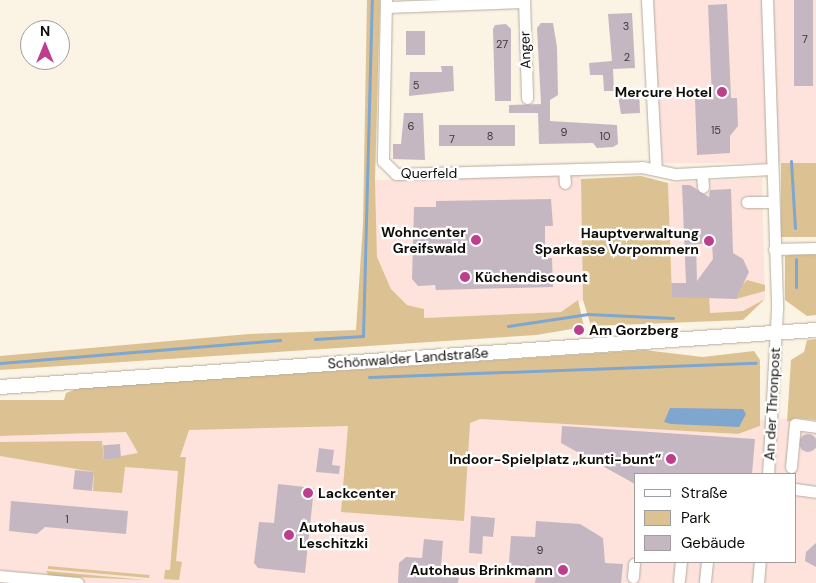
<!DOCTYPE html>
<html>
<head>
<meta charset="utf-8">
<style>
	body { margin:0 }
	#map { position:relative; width:816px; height:583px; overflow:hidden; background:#fbf3e3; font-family:"DM Sans",sans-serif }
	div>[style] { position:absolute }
	.commercial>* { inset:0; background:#fde3db; transform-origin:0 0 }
	.green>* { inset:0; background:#dcc292; transform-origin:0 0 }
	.water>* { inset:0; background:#7ea6ce }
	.stream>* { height:3px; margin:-1.5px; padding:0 1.5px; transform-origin:1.5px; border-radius:1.5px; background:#7ea6ce }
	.building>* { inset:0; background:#c5b7c2; transform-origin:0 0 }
	.round { border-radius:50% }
	.roads { filter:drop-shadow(0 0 1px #b5ad9e) drop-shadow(0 0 1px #b5ad9e) }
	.minor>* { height:11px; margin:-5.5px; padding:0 5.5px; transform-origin:5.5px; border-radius:5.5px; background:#fff }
	.major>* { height:14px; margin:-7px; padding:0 7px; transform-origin:7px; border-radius:7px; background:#fff }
	.dots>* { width:14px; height:14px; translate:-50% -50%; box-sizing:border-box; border:2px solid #fff; border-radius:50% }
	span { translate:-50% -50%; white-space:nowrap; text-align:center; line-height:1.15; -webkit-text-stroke:4.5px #fff; paint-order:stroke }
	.number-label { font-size:11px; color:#3c3836 }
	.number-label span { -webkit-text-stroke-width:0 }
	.street-label { font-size:14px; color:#0f0d08 }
	.poi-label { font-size:14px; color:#0f0d08; font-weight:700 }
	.right { translate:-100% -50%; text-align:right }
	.left { translate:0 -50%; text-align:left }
	.legend { position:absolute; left:634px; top:473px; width:162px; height:90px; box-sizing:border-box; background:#fff; border:1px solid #9f9e9c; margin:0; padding:6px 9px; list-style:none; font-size:15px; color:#0f0d08 }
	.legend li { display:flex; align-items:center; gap:10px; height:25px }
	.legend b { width:25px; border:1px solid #9f9e9c }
	.north { position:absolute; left:20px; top:20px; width:50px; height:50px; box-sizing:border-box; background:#fff; border:1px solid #9f9e9c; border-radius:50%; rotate:0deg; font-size:14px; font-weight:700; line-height:20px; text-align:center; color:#0f0d08 }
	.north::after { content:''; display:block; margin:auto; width:18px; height:22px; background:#bc3e8d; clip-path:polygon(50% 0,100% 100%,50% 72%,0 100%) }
</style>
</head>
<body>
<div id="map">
	<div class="commercial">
		<i style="left:652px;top:0;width:164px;height:163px"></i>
		<i style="clip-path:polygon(581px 174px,585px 299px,561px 312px,424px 318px,424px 309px,407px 305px,391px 289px,377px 257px,375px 180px)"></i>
		<i style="clip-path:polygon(762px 178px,765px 299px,743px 311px,709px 313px,672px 297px,668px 183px)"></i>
		<i style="clip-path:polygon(evenodd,796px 418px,816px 420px,816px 583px,0 583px,0 436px,480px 419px,738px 434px,760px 426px,760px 420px,796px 418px,635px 474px,795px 474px,795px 562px,635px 562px,635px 474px)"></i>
	</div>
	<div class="green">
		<i style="clip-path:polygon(367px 0,380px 0,375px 180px,377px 257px,391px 289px,407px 305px,424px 309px,424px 318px,561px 312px,578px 300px,584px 327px,536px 335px,0 370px,0 356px,249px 334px,356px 330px,363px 224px)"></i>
		<i style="left:816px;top:163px;width:74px;height:35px;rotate:90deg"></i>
		<i style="clip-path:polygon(641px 176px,668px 183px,672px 296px,709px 295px,710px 313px,743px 311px,765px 299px,743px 320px,591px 326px,583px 300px,581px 179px)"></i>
		<i style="clip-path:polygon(804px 252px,816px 255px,816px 315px,807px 316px,785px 300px,785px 256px)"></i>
		<i style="clip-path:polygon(747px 280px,765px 285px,765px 291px,736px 299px,736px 292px)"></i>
		<i style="clip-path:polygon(816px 339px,816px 420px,796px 418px,787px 422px,791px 360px,804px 352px,807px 340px)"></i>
		<i style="clip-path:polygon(644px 350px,703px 357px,754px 351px,760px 360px,760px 426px,738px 434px,480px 419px,470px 423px,464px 521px,341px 512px,348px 426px,189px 430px,180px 457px,186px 457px,176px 561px,182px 562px,179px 580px,164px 579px,165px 570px,170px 570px,178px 471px,125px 467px,122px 493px,93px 491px,94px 472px,0 456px,0 442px,102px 441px,104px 459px,138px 453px,126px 432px,0 436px,0 400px,64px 400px,66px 393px,79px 388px)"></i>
		<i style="left:48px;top:566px;width:102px;height:3px;rotate:5deg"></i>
		<i style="clip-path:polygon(46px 571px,146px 580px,49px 576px)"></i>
	</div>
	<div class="water">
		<i style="clip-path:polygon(670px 408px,743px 409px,746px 414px,739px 427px,671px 424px,664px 422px)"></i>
	</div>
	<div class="stream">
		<i style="left:791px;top:161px;width:67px;rotate:86.6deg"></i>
		<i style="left:796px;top:259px;width:28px;rotate:90deg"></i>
		<i style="left:508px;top:326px;width:81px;rotate:-8.5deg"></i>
		<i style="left:588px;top:314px;width:85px;rotate:2.7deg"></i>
		<i style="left:315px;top:339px;width:48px;rotate:-3.6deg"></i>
		<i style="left:363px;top:336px;width:336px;rotate:-88.5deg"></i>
		<i style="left:0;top:363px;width:281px;rotate:-4.7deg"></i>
		<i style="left:369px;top:377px;width:387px;rotate:-2.1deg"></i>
	</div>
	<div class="building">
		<i style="left:794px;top:0;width:19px;height:86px"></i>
		<i style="clip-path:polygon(727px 4px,731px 98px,737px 98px,738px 126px,730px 136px,730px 153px,697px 155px,695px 99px,712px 99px,708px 5px)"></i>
		<i style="clip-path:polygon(632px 13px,635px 68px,613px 69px,614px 91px,604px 91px,603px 75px,590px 75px,589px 63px,612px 61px,608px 14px)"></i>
		<i style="clip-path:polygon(541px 23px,553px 23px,557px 47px,558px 95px,550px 100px,550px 121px,617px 125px,618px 144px,613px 147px,597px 148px,593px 143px,539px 144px,538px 113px,509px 113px,509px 105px,541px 104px,537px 28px)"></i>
		<i style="clip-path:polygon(506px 24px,511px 29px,511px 101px,495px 101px,493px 29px,495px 25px)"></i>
		<i style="left:406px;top:31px;width:19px;height:24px"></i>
		<i style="clip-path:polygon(441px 66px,453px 66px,454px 91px,409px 96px,410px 72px,442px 72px)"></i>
		<i style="clip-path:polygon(639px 88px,640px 113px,621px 114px,617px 89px)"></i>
		<i style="clip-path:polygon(404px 113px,423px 113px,425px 160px,393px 159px,393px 144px,401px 144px)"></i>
		<i style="left:515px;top:125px;width:21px;height:76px;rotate:90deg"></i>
		<i style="clip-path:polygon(evenodd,682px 185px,690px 185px,709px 197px,710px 190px,731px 189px,733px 253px,743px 259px,749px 272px,736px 299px,672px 297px,671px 283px,686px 283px,682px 185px,696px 244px,712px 244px,713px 259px,697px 281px,696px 244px)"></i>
		<i style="clip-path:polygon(551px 199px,553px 226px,545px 226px,545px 258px,552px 258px,553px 287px,436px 290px,435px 285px,418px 286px,412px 279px,414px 207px,436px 207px,436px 201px)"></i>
		<i style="clip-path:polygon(562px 426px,755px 439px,752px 474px,635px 474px,635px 484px,561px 443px)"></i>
		<i class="round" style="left:799px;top:434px;width:18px;height:18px"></i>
		<i style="left:120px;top:444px;width:14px;height:17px;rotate:86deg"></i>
		<i style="clip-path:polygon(319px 448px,334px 450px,332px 465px,340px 466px,339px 474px,316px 472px)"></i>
		<i style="left:75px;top:470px;width:19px;height:19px;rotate:6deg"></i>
		<i style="clip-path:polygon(278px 484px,314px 488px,305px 573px,258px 568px,254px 563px,259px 522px,274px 523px)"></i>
		<i style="clip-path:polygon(11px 501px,128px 511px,126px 534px,45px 527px,37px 534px,9px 531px)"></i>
		<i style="clip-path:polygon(471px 516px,495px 518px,493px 537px,483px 536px,482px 554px,469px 553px)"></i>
		<i style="clip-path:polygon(536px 521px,580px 524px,603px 538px,605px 563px,623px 564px,621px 583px,535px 583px,536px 577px,508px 575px,511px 536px,535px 537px)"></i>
		<i style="clip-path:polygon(424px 539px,443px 541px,441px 567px,460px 569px,458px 583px,398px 583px,399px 563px,406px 557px,422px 558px)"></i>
		<i style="clip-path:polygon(816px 543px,816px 567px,805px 561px,806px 552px)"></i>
	</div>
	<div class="roads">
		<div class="minor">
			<i style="left:386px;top:0;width:161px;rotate:91.1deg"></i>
			<i style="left:383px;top:161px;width:18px;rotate:45deg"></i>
			<i style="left:396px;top:174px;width:246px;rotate:-1.6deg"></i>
			<i style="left:642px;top:167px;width:35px;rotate:12deg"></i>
			<i style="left:676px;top:174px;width:96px;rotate:-3deg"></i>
			<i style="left:524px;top:0;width:98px;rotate:88.2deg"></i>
			<i style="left:647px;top:0;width:170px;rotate:87deg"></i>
			<i style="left:767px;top:0;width:309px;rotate:88.1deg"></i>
			<i style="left:777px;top:309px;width:165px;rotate:93.1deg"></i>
			<i style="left:386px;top:7px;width:138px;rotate:-2.1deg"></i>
			<i style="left:564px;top:170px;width:13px;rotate:86deg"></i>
			<i style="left:702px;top:173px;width:14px;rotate:86deg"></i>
			<i style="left:747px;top:202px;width:25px"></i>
			<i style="left:774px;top:249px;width:42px;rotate:-1.4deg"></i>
			<i style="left:791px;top:467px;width:43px;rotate:-84.7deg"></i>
			<i style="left:795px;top:424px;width:21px;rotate:8deg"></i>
			<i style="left:795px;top:489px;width:21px;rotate:8deg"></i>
			<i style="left:0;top:576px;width:78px;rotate:5.1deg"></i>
			<i style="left:633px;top:577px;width:13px;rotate:-86deg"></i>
			<i style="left:679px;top:580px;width:18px;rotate:-84deg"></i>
			<i style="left:705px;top:581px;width:19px;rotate:-84deg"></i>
			<i style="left:758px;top:583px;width:21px;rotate:-85deg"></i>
		</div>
		<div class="major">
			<i style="left:0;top:387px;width:818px;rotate:-4deg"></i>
		</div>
	</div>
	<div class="dots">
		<i style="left:722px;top:92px;background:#bc3e8d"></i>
		<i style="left:476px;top:240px;background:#bc3e8d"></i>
		<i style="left:709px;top:241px;background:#bc3e8d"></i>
		<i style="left:465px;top:277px;background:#bc3e8d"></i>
		<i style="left:579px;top:330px;background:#bc3e8d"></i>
		<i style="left:671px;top:459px;background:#bc3e8d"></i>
		<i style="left:308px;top:493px;background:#bc3e8d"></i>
		<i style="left:289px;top:535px;background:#bc3e8d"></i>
		<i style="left:563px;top:570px;background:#bc3e8d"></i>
	</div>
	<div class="number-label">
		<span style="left:626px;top:26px">3</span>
		<span style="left:805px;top:39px">7</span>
		<span style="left:502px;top:44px">27</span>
		<span style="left:627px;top:57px">2</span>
		<span style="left:416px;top:85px">5</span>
		<span style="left:411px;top:126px">6</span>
		<span style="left:716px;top:130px">15</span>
		<span style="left:564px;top:132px">9</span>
		<span style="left:490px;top:136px">8</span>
		<span style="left:605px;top:136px">10</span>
		<span style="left:452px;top:139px">7</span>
		<span style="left:67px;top:519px">1</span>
		<span style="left:540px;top:550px">9</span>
	</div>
	<div class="street-label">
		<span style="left:525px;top:50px;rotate:-92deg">Anger</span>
		<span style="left:429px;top:173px">Querfeld</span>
		<span style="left:408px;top:358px;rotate:-4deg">Schönwalder Landstraße</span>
		<span style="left:772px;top:404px;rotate:-87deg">An der Thronpost</span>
	</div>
	<div class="poi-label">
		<span class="right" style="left:712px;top:92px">Mercure Hotel</span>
		<span class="right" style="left:466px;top:240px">Wohncenter<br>Greifswald</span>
		<span class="right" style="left:699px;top:241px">Hauptverwaltung<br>Sparkasse Vorpommern</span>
		<span class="left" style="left:475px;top:277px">Küchendiscount</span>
		<span class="left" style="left:589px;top:330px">Am Gorzberg</span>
		<span class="right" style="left:661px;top:459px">Indoor-Spielplatz „kunti-bunt“</span>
		<span class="left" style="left:318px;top:493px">Lackcenter</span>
		<span class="left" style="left:299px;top:535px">Autohaus<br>Leschitzki</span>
		<span class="right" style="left:553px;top:570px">Autohaus Brinkmann</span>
	</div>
	<ul class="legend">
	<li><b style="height:6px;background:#fff"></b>Straße</li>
	<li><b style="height:14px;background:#dcc292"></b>Park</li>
	<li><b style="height:14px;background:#c5b7c2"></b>Gebäude</li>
	</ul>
	<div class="north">N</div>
</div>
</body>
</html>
